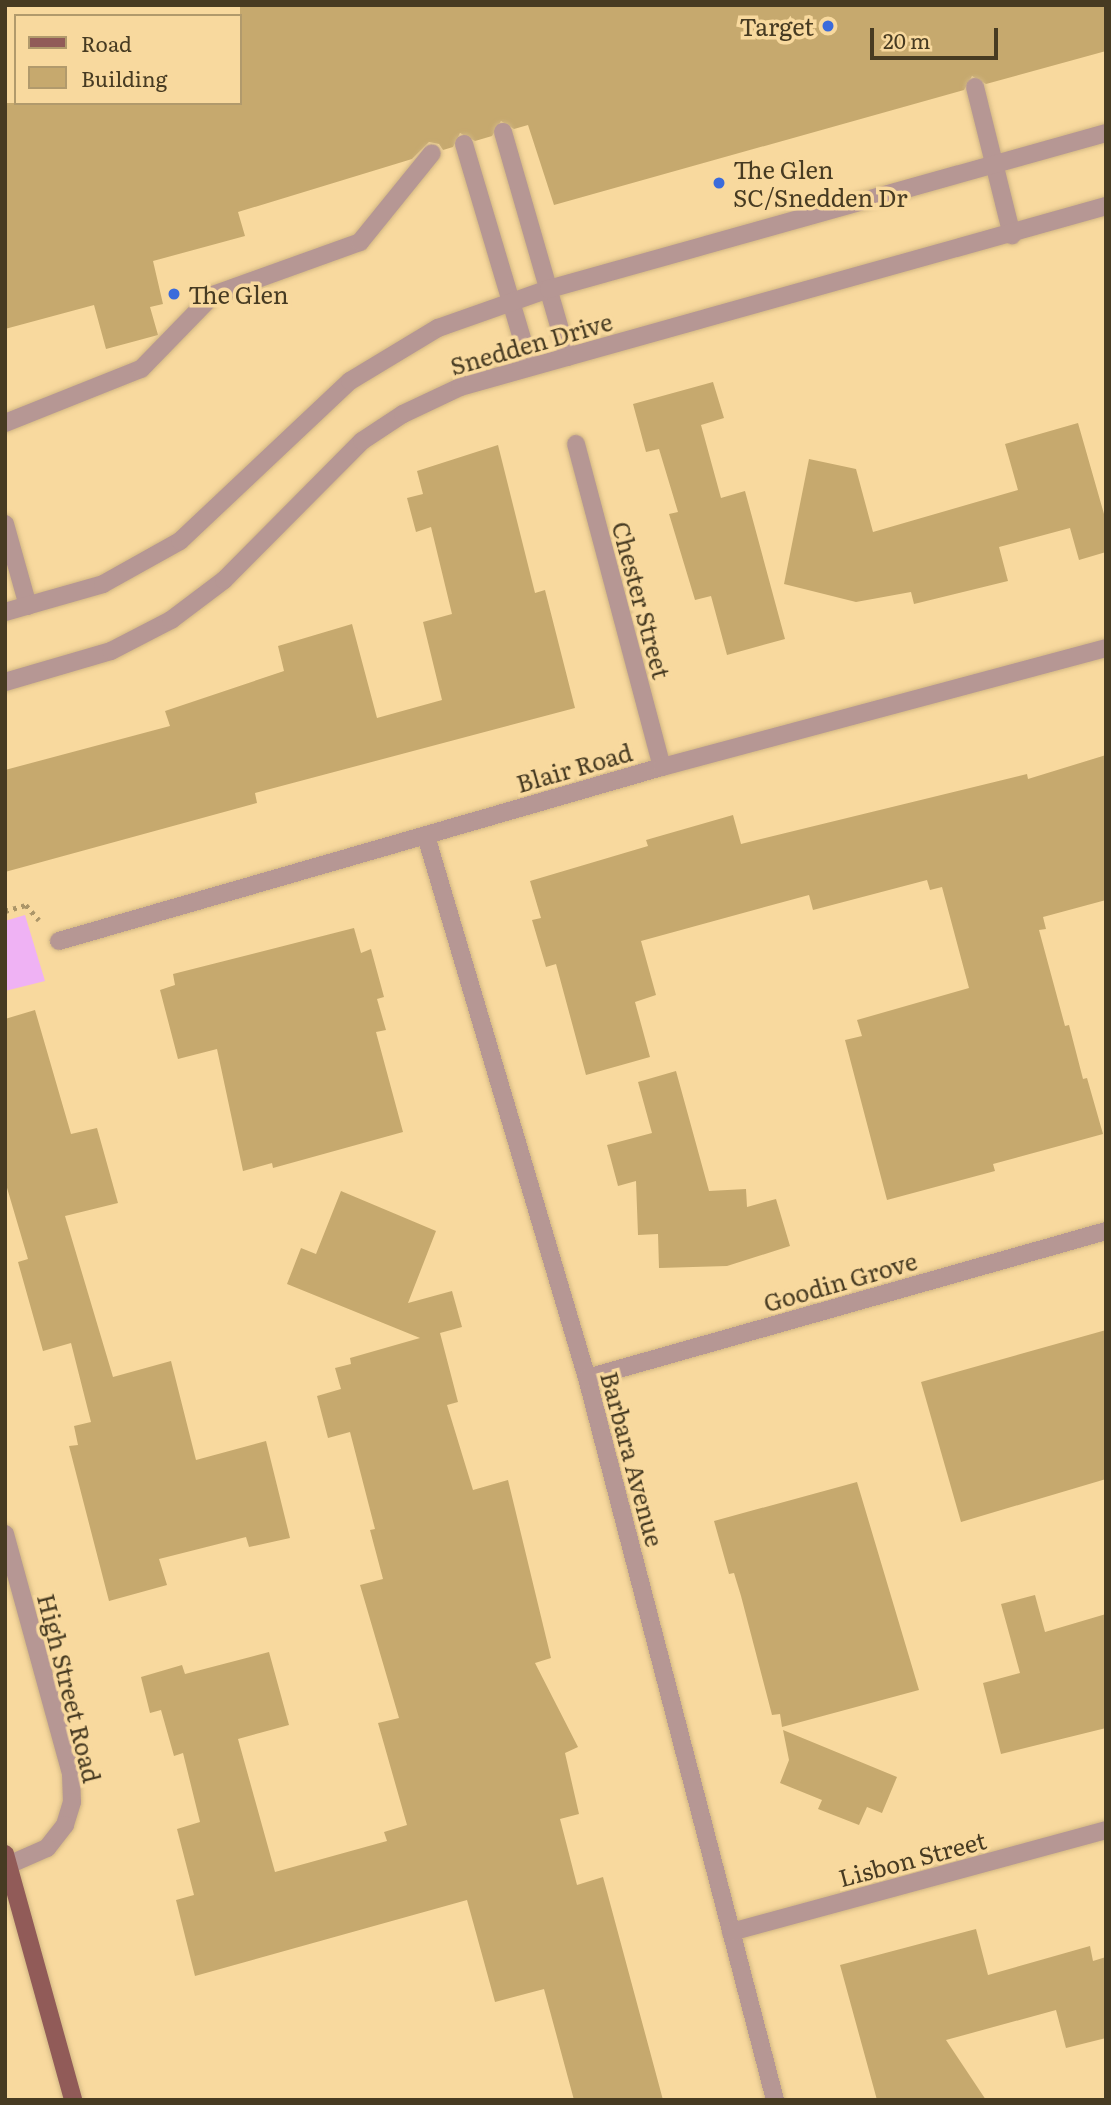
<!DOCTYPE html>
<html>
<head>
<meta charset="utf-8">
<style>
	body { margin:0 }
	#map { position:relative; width:1111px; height:2105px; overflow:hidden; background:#f8d99e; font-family:Literata,serif }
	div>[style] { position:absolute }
	.green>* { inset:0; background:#efb2f4 }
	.building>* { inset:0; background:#c6a96e }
	.path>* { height:4.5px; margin-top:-2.25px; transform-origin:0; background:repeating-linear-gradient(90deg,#ac9669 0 3.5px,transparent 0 8.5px) }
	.roads { filter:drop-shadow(0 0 2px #d1b683) drop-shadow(0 0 2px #d1b683) }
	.service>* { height:18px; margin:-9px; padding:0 9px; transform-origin:9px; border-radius:9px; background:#b69794 }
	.minor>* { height:18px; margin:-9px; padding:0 9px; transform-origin:9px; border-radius:9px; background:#b69794 }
	.tertiary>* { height:18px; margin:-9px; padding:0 9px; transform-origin:9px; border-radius:9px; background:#b69794 }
	.primary>* { height:18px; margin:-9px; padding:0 9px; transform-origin:9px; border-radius:9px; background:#915b58 }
	.dots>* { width:19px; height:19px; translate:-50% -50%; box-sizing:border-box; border:4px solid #f8d99e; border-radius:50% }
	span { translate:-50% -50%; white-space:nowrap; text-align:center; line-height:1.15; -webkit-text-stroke:7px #f8d99e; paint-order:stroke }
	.poi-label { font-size:24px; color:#473b22 }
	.right { translate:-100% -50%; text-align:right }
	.left { translate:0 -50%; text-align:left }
	.street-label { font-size:24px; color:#473b22 }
	.frame { position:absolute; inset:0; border:7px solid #473b22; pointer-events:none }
	.legend { position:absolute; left:14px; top:14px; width:228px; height:91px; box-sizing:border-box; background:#f8d99e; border:2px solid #b19a6c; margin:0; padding:9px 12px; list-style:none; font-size:21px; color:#473b22 }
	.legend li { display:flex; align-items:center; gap:14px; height:35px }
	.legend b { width:35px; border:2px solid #b19a6c }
	.scale { position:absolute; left:870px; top:28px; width:128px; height:32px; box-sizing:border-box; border:4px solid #473b22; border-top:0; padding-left:9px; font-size:21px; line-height:24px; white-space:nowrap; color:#473b22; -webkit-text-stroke:5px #f8d99e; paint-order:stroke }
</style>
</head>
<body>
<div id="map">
	<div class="green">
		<i style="clip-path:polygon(25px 915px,45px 981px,5px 991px,5px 921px)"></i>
	</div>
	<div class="building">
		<i style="clip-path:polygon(240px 5px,1106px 5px,1106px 51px,986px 84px,972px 76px,964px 90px,554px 205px,528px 125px,514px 129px,501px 121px,492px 136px,475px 141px,460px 133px,453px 147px,443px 150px,439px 144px,429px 142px,412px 159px,238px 212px,245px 236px,153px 261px,163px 304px,150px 307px,158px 335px,106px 349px,94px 305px,5px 329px,5px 103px,240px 103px)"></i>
		<i style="clip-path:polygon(713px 382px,724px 418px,701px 425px,721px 498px,745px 491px,785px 639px,727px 655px,711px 596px,695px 600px,669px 514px,678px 512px,659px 449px,646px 452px,633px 404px)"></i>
		<i style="clip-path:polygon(1078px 423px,1106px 521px,1106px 552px,1079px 560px,1070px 528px,999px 547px,1008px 581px,914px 604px,911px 592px,856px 602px,784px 584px,809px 459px,856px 469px,873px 532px,1018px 490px,1005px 444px)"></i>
		<i style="clip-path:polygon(498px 445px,535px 593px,545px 590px,575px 708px,255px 793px,257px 803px,5px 872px,5px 770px,170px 726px,165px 711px,284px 671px,278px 646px,352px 624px,377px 718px,442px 700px,423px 622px,452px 614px,431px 527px,416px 532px,407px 498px,423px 494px,417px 471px)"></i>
		<i style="clip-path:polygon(1106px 755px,1106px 900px,1043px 917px,1046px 929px,1039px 930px,1065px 1026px,1069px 1025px,1083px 1079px,1087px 1078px,1103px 1134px,993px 1164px,995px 1171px,887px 1200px,845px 1040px,862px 1036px,857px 1020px,969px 988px,942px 887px,930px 890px,927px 880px,813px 910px,809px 895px,641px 941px,656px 995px,635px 1002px,650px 1057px,586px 1075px,556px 964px,546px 967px,532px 920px,541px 918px,530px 881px,648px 846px,646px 840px,733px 815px,741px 844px,1027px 774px,1028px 779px)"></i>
		<i style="clip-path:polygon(354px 928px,361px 953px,371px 949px,384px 997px,377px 999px,386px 1030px,376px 1032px,403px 1132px,273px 1168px,272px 1163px,243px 1171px,217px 1049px,178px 1059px,160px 990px,175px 985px,173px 974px)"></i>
		<i style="clip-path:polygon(35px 1010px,71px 1134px,97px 1128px,118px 1203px,65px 1216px,113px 1377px,171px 1361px,196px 1460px,266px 1441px,290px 1538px,249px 1547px,246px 1537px,159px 1559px,167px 1585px,109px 1601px,69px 1446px,78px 1445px,74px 1426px,91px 1422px,71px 1343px,43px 1351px,18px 1262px,28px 1259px,5px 1181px,5px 1019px)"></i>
		<i style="clip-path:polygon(676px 1071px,709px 1191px,746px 1189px,747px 1207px,776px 1199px,790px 1246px,727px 1266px,659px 1268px,658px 1234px,638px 1235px,636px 1181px,618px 1186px,607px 1145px,652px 1133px,638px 1082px)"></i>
		<i style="clip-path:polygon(341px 1191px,436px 1231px,408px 1303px,452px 1291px,462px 1327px,440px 1333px,458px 1402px,447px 1405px,473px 1490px,508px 1480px,551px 1658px,535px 1663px,578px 1747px,565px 1753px,579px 1814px,560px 1819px,577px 1885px,603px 1877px,663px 2100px,574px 2100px,544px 1989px,495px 2002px,467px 1900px,195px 1976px,176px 1900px,194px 1895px,177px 1829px,200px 1822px,183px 1753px,174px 1756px,161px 1710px,150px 1713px,141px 1677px,182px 1665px,185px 1674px,269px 1652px,289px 1725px,238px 1739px,275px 1872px,387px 1841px,384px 1832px,407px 1825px,378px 1723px,399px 1718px,360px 1585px,383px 1579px,370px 1530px,375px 1529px,350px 1432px,328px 1438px,317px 1396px,341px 1389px,335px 1368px,351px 1364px,350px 1358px,420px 1338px,287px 1284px,301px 1248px,316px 1254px)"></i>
		<i style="clip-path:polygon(1106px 1330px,1106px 1479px,961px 1522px,921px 1382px)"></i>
		<i style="clip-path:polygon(857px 1482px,919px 1690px,782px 1727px,780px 1714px,772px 1715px,741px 1596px,734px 1573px,729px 1574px,714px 1521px)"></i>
		<i style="clip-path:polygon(1035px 1595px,1045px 1632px,1106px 1614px,1106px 1728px,1001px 1754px,983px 1683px,1020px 1673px,1001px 1604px)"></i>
		<i style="clip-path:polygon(783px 1730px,897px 1777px,882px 1813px,867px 1807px,859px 1825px,818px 1809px,822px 1800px,780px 1783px,789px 1760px)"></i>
		<i style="clip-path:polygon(976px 1929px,988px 1975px,1090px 1946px,1093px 1961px,1106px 1957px,1106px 2038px,1066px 2048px,1056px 2010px,946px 2040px,986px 2100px,877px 2100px,840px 1965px)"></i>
	</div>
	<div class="path">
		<i style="left:5px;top:911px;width:22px;rotate:-16deg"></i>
		<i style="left:26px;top:905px;width:20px;rotate:49deg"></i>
	</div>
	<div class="roads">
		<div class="service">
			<i style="left:975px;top:87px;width:153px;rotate:76deg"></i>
			<i style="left:503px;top:132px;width:234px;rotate:73.9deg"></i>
			<i style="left:464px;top:144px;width:231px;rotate:73.4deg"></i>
			<i style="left:5px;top:423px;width:146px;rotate:-21.7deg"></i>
			<i style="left:141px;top:369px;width:103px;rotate:-45.8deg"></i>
			<i style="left:213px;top:295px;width:156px;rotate:-19.8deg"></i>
			<i style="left:360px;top:242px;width:114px;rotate:-51deg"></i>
			<i style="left:5px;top:524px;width:85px;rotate:74.3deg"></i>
		</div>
		<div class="minor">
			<i style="left:576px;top:444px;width:334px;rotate:75.1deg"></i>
			<i style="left:426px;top:836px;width:565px;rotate:73.46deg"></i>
			<i style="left:587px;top:1378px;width:746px;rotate:75.4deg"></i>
			<i style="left:59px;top:941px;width:628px;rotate:-16.1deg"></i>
			<i style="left:662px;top:767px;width:460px;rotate:-15deg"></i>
			<i style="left:587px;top:1378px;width:539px;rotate:-15.81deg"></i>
			<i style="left:5px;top:1534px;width:249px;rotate:74.6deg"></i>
			<i style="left:71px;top:1774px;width:28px;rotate:88deg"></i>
			<i style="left:72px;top:1802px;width:24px;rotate:107deg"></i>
			<i style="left:65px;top:1825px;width:29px;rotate:128deg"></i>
			<i style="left:47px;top:1848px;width:43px;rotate:156.4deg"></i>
			<i style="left:731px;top:1932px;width:389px;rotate:-15.2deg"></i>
		</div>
		<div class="tertiary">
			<i style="left:5px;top:612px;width:102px;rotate:-15.9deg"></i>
			<i style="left:103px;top:584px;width:88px;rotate:-29.2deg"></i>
			<i style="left:180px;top:541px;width:233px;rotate:-43.3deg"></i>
			<i style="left:350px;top:381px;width:103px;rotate:-31.1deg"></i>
			<i style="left:438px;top:328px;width:118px;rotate:-19.4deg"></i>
			<i style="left:549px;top:289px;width:578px;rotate:-15.65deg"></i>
			<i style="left:5px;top:682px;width:110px;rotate:-16.3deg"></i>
			<i style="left:111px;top:651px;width:68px;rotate:-27.3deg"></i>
			<i style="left:171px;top:620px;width:66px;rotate:-37deg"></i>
			<i style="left:224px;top:580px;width:196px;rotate:-45.2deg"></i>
			<i style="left:362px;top:441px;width:49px;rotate:-33.4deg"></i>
			<i style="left:403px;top:414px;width:63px;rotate:-25.3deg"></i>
			<i style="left:460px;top:387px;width:671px;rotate:-15.65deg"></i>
		</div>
		<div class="primary">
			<i style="left:5px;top:1854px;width:255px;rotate:74.5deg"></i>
		</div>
	</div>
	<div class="dots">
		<i style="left:828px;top:26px;background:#3b6bdb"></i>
		<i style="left:719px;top:183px;background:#3b6bdb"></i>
		<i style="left:174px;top:294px;background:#3b6bdb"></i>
	</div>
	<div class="poi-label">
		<span class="right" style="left:814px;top:26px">Target</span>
		<span class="left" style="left:733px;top:183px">The Glen<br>SC/Snedden Dr</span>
		<span class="left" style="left:188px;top:294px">The Glen</span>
	</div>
	<div class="street-label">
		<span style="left:531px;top:343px;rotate:-16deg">Snedden Drive</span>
		<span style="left:642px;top:600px;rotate:75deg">Chester Street</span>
		<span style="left:574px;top:767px;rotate:-16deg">Blair Road</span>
		<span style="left:840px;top:1281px;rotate:-16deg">Goodin Grove</span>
		<span style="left:633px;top:1459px;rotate:75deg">Barbara Avenue</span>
		<span style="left:70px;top:1688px;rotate:76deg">High Street Road</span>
		<span style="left:912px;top:1858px;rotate:-15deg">Lisbon Street</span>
	</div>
	<div class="frame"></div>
	<ul class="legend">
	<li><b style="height:9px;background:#915b58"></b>Road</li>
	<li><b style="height:19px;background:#c6a96e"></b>Building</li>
	</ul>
	<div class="scale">20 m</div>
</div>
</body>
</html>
